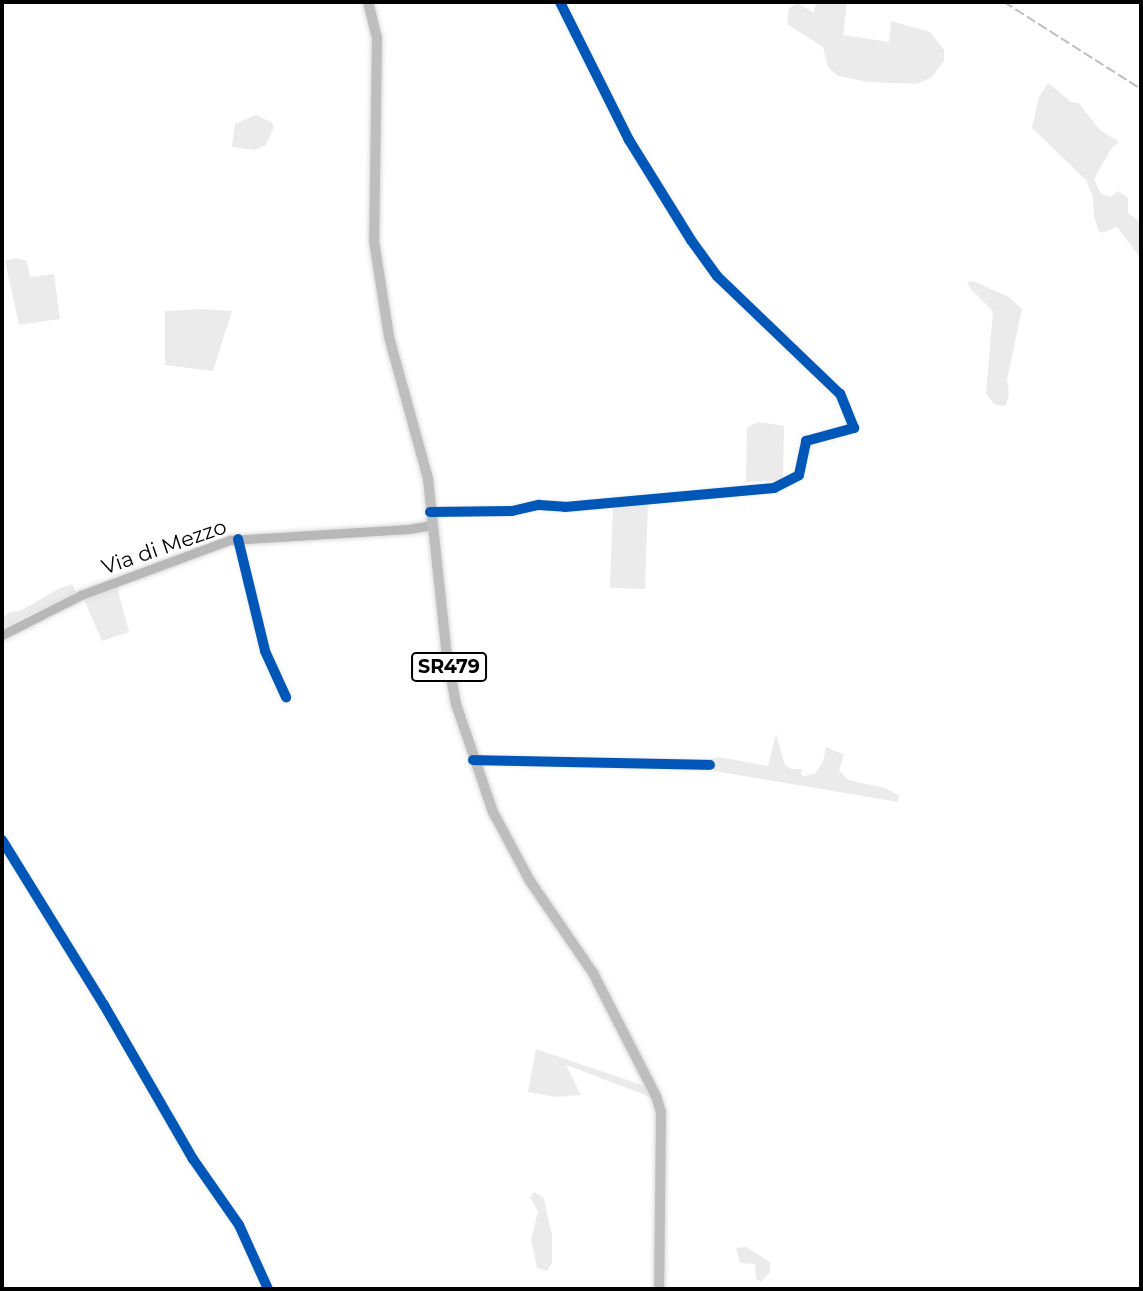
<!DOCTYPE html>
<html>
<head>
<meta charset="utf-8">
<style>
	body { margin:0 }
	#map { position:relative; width:1143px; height:1291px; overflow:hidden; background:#fff; font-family:Montserrat,sans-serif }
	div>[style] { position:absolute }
	.green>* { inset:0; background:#ebebeb; transform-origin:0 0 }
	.roads { filter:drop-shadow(0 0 2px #dbdbdb) drop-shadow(0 0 2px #dbdbdb) }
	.minor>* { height:6px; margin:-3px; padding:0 3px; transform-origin:3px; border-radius:3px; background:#bebebe }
	.secondary>* { height:9px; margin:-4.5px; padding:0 4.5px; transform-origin:4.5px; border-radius:4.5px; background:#b8b8b8 }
	.primary>* { height:10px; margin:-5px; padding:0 5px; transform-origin:5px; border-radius:5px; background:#bebebe }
	.rail>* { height:2px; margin-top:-1px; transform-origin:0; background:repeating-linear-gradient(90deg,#bebebe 0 10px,transparent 0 13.5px) }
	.cycleway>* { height:10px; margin:-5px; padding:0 5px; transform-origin:5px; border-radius:5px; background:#0057b8 }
	span { translate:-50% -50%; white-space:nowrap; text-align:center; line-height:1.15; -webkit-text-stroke:5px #fff; paint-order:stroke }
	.shield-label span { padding:2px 5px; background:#fff; border:2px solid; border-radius:5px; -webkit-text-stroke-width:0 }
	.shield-label { font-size:19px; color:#000; font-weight:700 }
	.street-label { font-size:21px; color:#000 }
	.frame { position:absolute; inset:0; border:4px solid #000; pointer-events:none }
</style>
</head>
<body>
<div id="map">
	<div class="green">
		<i style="clip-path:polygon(816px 2px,847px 2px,843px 35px,889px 42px,891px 21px,930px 32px,944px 50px,944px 61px,932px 77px,917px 84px,868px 82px,838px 76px,828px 67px,823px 47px,787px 24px,789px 8px,798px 3px,814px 13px)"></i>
		<i style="clip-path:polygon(1048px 83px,1071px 102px,1079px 103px,1100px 130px,1119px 142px,1111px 149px,1094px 179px,1101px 194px,1111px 197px,1118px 191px,1128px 198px,1128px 213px,1141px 222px,1141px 259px,1117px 227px,1102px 233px,1099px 231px,1094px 217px,1093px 198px,1086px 180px,1032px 128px,1039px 97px)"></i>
		<i style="clip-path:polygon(256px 115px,271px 122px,274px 127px,266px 145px,255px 150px,232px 147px,235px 124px)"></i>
		<i style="clip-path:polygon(15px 258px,27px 261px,30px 277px,54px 274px,60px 319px,19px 325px,5px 261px)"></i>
		<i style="clip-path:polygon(973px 281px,1009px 297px,1022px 309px,1007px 380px,1009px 395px,1006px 405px,1002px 406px,994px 404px,986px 393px,993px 311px,970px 288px,967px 282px)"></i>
		<i style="clip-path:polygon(205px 309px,232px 311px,213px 371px,165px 365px,165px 311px)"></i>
		<i style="clip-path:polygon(758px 422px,784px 426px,783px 480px,746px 482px,747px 427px)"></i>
		<i style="left:648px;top:502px;width:87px;height:35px;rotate:92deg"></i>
		<i style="clip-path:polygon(116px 583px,129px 632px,102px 641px,82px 595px)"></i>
		<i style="clip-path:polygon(72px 584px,76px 592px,2px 628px,2px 619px,10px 612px,20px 611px,60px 588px)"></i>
		<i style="clip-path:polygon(776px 734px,785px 765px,791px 769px,802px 769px,801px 774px,804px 776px,815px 774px,823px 761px,826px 747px,844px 755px,839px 770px,848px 780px,885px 788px,899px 795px,898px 802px,714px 771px,710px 759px,719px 757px,768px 766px)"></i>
		<i style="clip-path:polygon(536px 1049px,648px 1087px,653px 1098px,566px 1065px,581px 1095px,556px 1097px,528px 1092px)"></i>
		<i style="clip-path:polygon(534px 1192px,544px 1198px,552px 1236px,552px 1263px,547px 1271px,537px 1268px,531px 1239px,538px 1212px,530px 1197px)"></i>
		<i style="clip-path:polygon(746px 1247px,770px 1262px,770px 1272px,761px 1282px,756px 1279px,755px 1264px,740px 1263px,736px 1248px)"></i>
	</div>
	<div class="roads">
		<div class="minor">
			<i style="left:430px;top:512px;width:82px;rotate:-0.7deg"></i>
			<i style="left:512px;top:511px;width:28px;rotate:-13deg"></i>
			<i style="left:539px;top:505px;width:26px;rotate:4deg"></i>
			<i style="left:565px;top:507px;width:210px;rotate:-5.2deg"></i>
			<i style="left:774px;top:488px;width:28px;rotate:-27deg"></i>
			<i style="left:799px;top:475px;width:35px;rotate:-78deg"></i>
			<i style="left:806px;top:441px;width:50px;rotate:-15.2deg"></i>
			<i style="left:854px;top:428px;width:37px;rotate:-112deg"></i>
			<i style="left:840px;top:394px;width:170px;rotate:-136.2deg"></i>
			<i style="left:717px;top:276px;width:44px;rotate:-125.8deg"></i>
			<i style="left:691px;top:240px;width:118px;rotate:-121.8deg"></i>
			<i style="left:629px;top:140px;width:154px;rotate:-116.6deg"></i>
			<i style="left:238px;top:539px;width:115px;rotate:76.4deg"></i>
			<i style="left:265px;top:651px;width:51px;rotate:65.5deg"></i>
			<i style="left:474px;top:760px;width:236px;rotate:1.2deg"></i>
			<i style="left:2px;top:840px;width:194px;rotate:58.3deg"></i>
			<i style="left:104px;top:1005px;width:178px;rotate:60deg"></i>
			<i style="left:193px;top:1159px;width:80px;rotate:55.1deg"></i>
			<i style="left:239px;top:1225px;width:70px;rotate:65.6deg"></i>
		</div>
		<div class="secondary">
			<i style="left:2px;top:635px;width:89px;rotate:-26.9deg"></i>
			<i style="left:81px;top:595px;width:159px;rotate:-20.3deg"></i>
			<i style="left:230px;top:540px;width:179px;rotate:-3.5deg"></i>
			<i style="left:409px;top:529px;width:23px;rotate:-10deg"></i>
		</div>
		<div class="primary">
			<i style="left:368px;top:2px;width:36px;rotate:76deg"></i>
			<i style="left:377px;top:37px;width:204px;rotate:90.8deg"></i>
			<i style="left:374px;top:241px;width:97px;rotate:81.1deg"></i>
			<i style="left:389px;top:337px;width:147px;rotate:74.6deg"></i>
			<i style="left:428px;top:479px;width:178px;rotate:83.9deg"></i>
			<i style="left:447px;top:656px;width:49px;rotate:79.4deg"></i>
			<i style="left:456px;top:704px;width:114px;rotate:71.1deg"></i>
			<i style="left:493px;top:812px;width:78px;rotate:61.8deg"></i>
			<i style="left:530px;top:881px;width:112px;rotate:55.6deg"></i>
			<i style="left:593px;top:973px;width:138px;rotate:62.9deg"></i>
			<i style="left:656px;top:1096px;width:17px;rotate:73deg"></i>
			<i style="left:661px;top:1112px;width:177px;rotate:90.6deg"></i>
		</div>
	</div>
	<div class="rail">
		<i style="left:1004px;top:2px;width:162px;rotate:32.4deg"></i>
	</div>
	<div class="cycleway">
		<i style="left:430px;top:512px;width:82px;rotate:-0.7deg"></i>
		<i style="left:512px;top:511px;width:28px;rotate:-13deg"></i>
		<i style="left:539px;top:505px;width:26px;rotate:4deg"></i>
		<i style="left:565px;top:507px;width:210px;rotate:-5.2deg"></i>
		<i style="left:774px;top:488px;width:28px;rotate:-27deg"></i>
		<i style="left:799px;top:475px;width:35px;rotate:-78deg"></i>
		<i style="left:806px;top:441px;width:50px;rotate:-15.2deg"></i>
		<i style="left:854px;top:428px;width:37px;rotate:-112deg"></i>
		<i style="left:840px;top:394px;width:170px;rotate:-136.2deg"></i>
		<i style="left:717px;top:276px;width:44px;rotate:-125.8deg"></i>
		<i style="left:691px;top:240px;width:118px;rotate:-121.8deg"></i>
		<i style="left:629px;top:140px;width:154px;rotate:-116.6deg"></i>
		<i style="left:238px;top:539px;width:115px;rotate:76.4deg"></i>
		<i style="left:265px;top:651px;width:51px;rotate:65.5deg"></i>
		<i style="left:473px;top:760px;width:237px;rotate:1.2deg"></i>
		<i style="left:2px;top:840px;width:194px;rotate:58.3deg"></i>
		<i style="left:104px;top:1005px;width:178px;rotate:60deg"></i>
		<i style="left:193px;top:1159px;width:80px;rotate:55.1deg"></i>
		<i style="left:239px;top:1225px;width:70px;rotate:65.6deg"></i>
	</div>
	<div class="shield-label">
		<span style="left:449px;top:667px">SR479</span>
	</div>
	<div class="street-label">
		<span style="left:164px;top:547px;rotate:-19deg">Via di Mezzo</span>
	</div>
	<div class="frame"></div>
</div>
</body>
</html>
